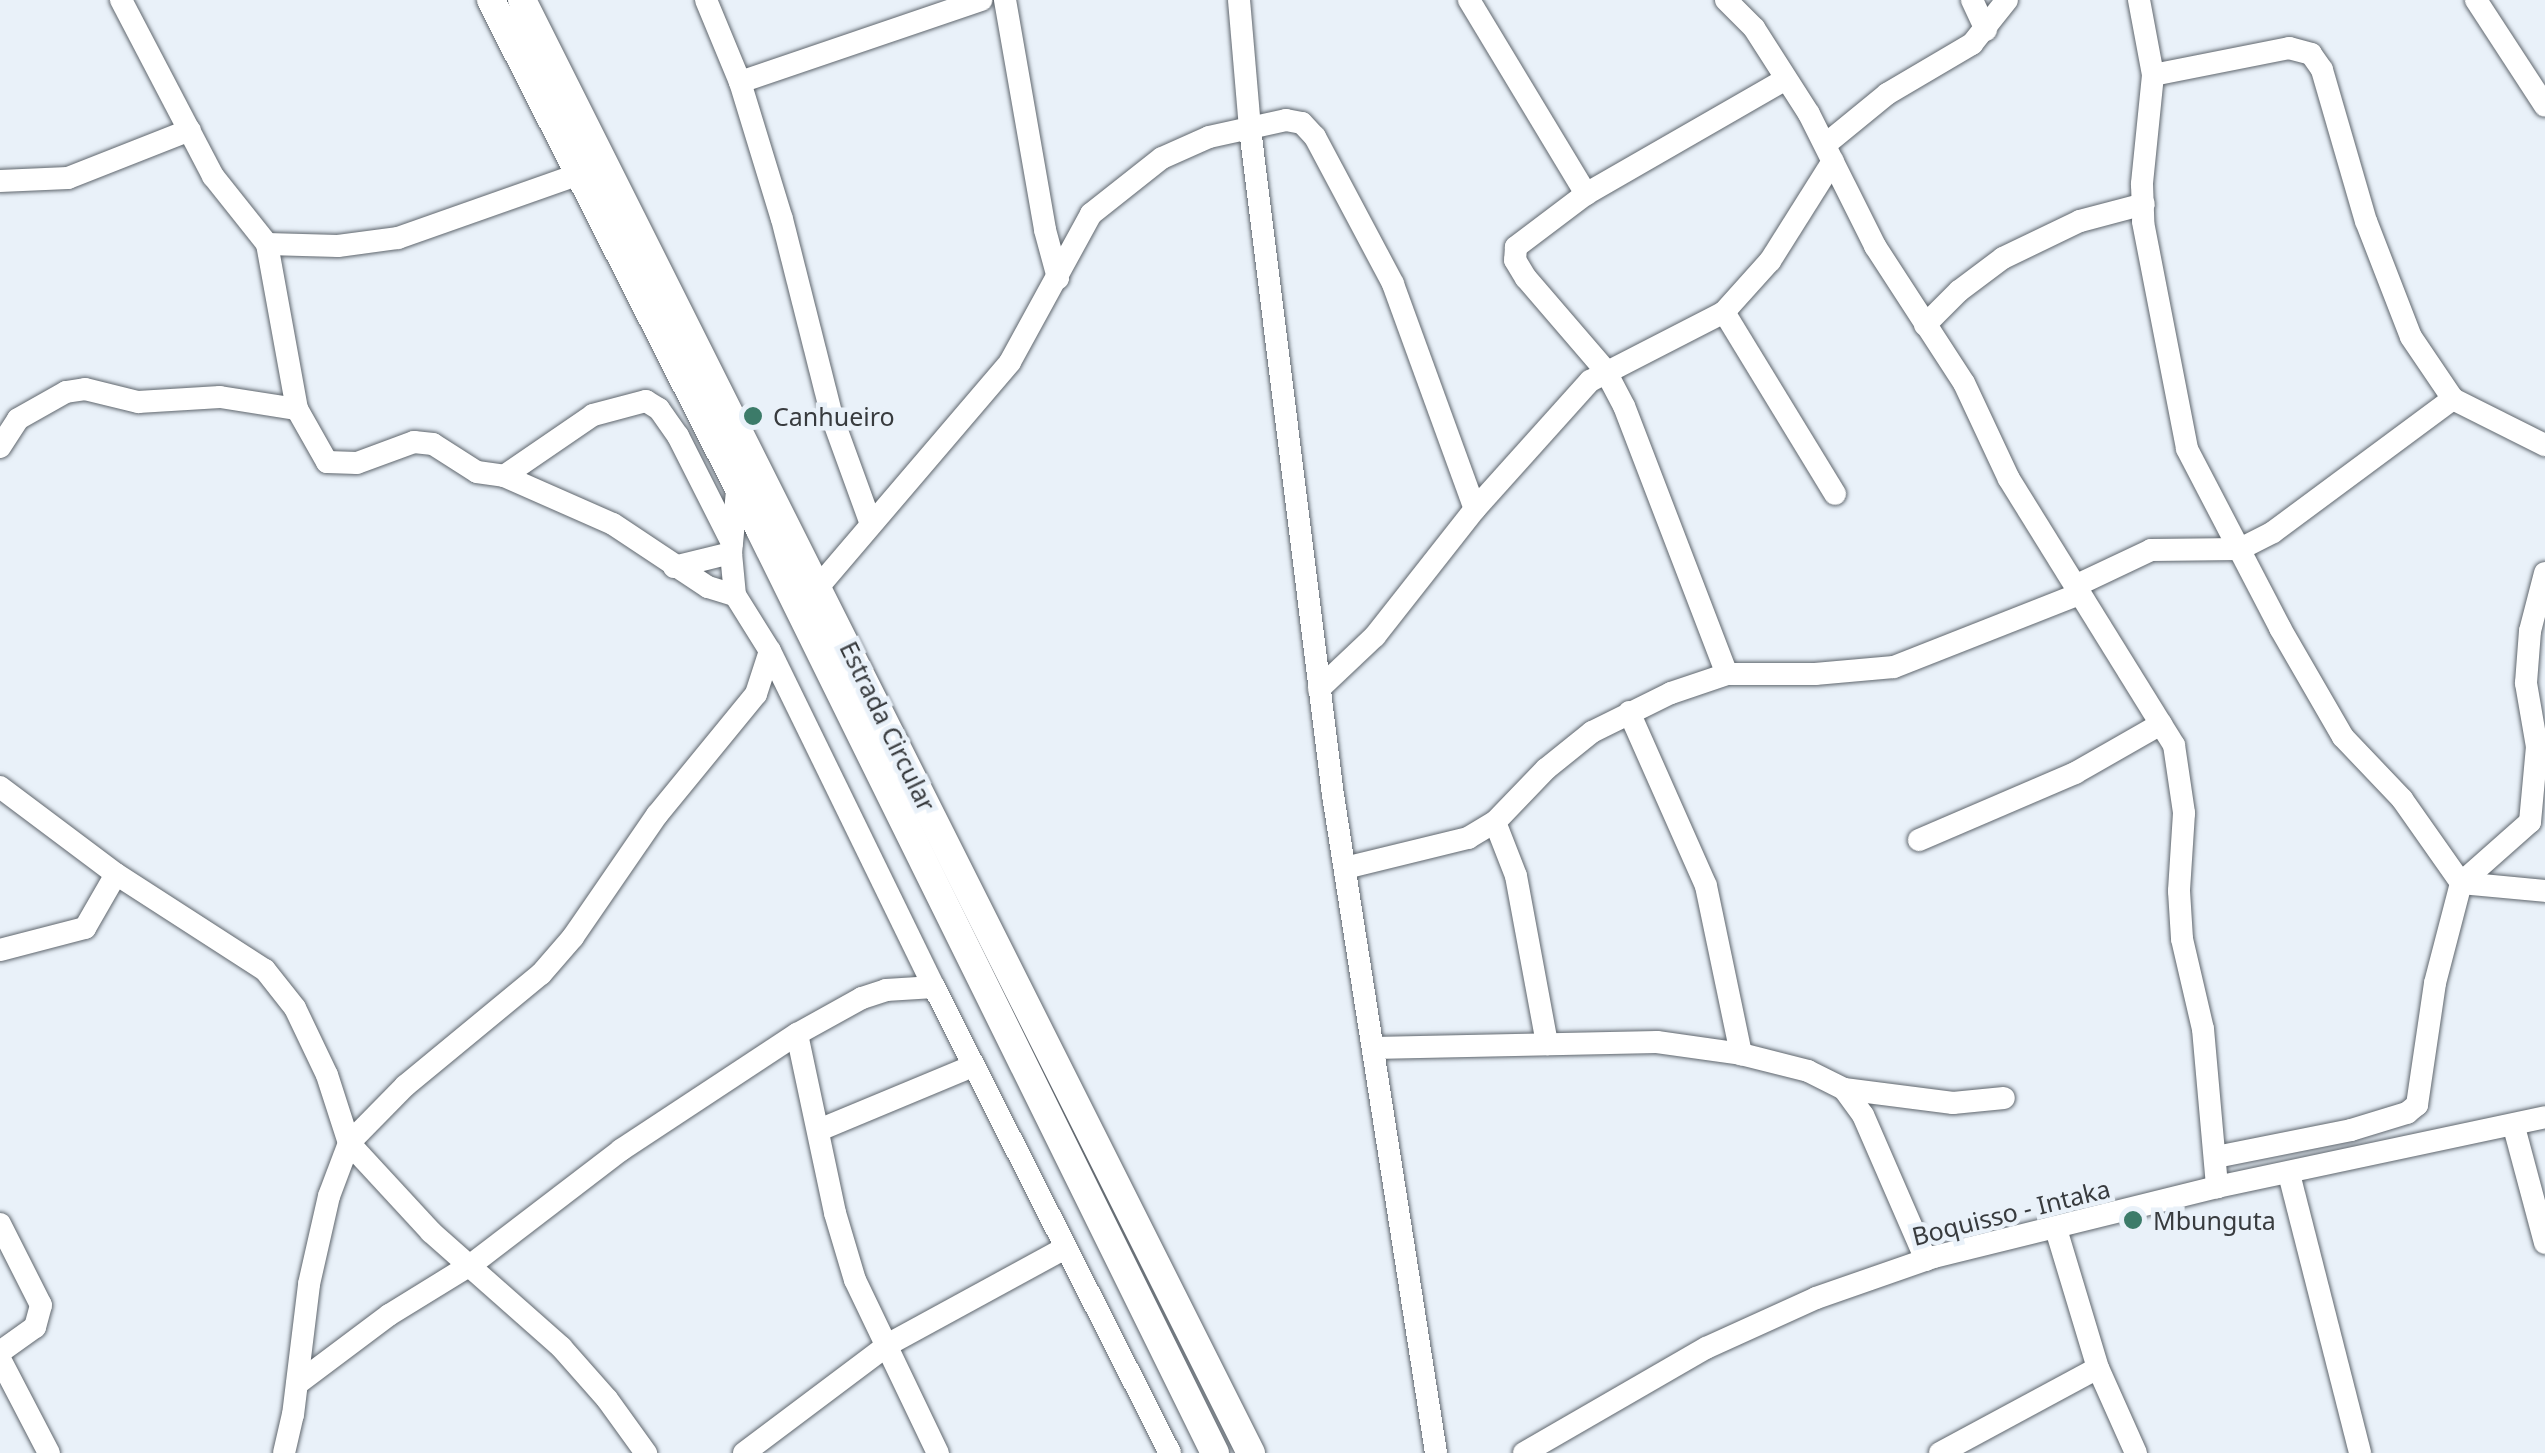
<!DOCTYPE html>
<html>
<head>
<meta charset="utf-8">
<style>
	body { margin:0 }
	#map { position:relative; width:2545px; height:1453px; overflow:hidden; background:#e9f1f9; font-family:"Noto Sans",sans-serif }
	div>[style] { position:absolute }
	.roads { filter:drop-shadow(0 0 2px #5f666d) drop-shadow(0 0 2px #5f666d) }
	.minor>* { height:22px; margin:-11px; padding:0 11px; transform-origin:11px; border-radius:11px; background:#fff }
	.major>* { height:28px; margin:-14px; padding:0 14px; transform-origin:14px; border-radius:14px; background:#fff }
	.dots>* { width:28px; height:28px; translate:-50% -50%; box-sizing:border-box; border:5px solid #e9f1f9; border-radius:50% }
	span { translate:-50% -50%; white-space:nowrap; text-align:center; line-height:1.15; -webkit-text-stroke:9px #e9f1f9; paint-order:stroke }
	.poi-label { font-size:25px; color:#383b3e }
	.left { translate:0 -50%; text-align:left }
	.street-label { font-size:25px; color:#383b3e }
</style>
</head>
<body>
<div id="map">
	<div class="roads">
		<div class="minor">
			<i style="left:121px;top:0;width:199px;rotate:62.4deg"></i>
			<i style="left:213px;top:176px;width:87px;rotate:51.5deg"></i>
			<i style="left:267px;top:244px;width:168px;rotate:79.7deg"></i>
			<i style="left:297px;top:409px;width:61px;rotate:60.5deg"></i>
			<i style="left:327px;top:462px;width:30px;rotate:2deg"></i>
			<i style="left:357px;top:463px;width:61px;rotate:-20.2deg"></i>
			<i style="left:414px;top:442px;width:19px;rotate:6deg"></i>
			<i style="left:433px;top:444px;width:52px;rotate:32.5deg"></i>
			<i style="left:477px;top:472px;width:27px;rotate:8deg"></i>
			<i style="left:504px;top:476px;width:119px;rotate:23.8deg"></i>
			<i style="left:613px;top:524px;width:114px;rotate:33.6deg"></i>
			<i style="left:708px;top:587px;width:28px;rotate:17deg"></i>
			<i style="left:706px;top:0;width:89px;rotate:67.5deg"></i>
			<i style="left:740px;top:82px;width:143px;rotate:73deg"></i>
			<i style="left:782px;top:219px;width:204px;rotate:75.8deg"></i>
			<i style="left:832px;top:417px;width:114px;rotate:70deg"></i>
			<i style="left:1005px;top:0;width:233px;rotate:80.1deg"></i>
			<i style="left:1045px;top:230px;width:50px;rotate:74.8deg"></i>
			<i style="left:1239px;top:0;width:129px;rotate:85.1deg"></i>
			<i style="left:1250px;top:129px;width:671px;rotate:82.9deg"></i>
			<i style="left:1333px;top:795px;width:666px;rotate:81.1deg"></i>
			<i style="left:1469px;top:0;width:227px;rotate:58.9deg"></i>
			<i style="left:1726px;top:0;width:40px;rotate:45deg"></i>
			<i style="left:1754px;top:28px;width:102px;rotate:57.4deg"></i>
			<i style="left:1809px;top:114px;width:148px;rotate:63.4deg"></i>
			<i style="left:1875px;top:246px;width:163px;rotate:57deg"></i>
			<i style="left:1964px;top:383px;width:106px;rotate:64.9deg"></i>
			<i style="left:2009px;top:479px;width:313px;rotate:58.2deg"></i>
			<i style="left:2174px;top:745px;width:69px;rotate:81.6deg"></i>
			<i style="left:2184px;top:813px;width:78px;rotate:93.7deg"></i>
			<i style="left:2179px;top:891px;width:48px;rotate:86.4deg"></i>
			<i style="left:2182px;top:939px;width:92px;rotate:76.9deg"></i>
			<i style="left:2203px;top:1029px;width:159px;rotate:84.9deg"></i>
			<i style="left:1972px;top:0;width:33px;rotate:65deg"></i>
			<i style="left:2139px;top:0;width:76px;rotate:79.4deg"></i>
			<i style="left:2153px;top:75px;width:110px;rotate:95.8deg"></i>
			<i style="left:2142px;top:184px;width:38px;rotate:88deg"></i>
			<i style="left:2143px;top:222px;width:231px;rotate:79deg"></i>
			<i style="left:2187px;top:449px;width:202px;rotate:62.5deg"></i>
			<i style="left:2280px;top:628px;width:126px;rotate:60deg"></i>
			<i style="left:2343px;top:737px;width:86px;rotate:46.4deg"></i>
			<i style="left:2402px;top:799px;width:103px;rotate:54.9deg"></i>
			<i style="left:2461px;top:883px;width:84px;rotate:5.4deg"></i>
			<i style="left:2476px;top:0;width:126px;rotate:56.9deg"></i>
			<i style="left:2153px;top:75px;width:139px;rotate:-11.2deg"></i>
			<i style="left:2289px;top:48px;width:23px;rotate:15deg"></i>
			<i style="left:2311px;top:54px;width:19px;rotate:55deg"></i>
			<i style="left:2322px;top:70px;width:157px;rotate:73.8deg"></i>
			<i style="left:2366px;top:221px;width:124px;rotate:68.8deg"></i>
			<i style="left:2411px;top:337px;width:75px;rotate:55.9deg"></i>
			<i style="left:2453px;top:399px;width:103px;rotate:26.6deg"></i>
			<i style="left:1786px;top:79px;width:231px;rotate:150.1deg"></i>
			<i style="left:1586px;top:194px;width:88px;rotate:142.9deg"></i>
			<i style="left:1516px;top:247px;width:13px;rotate:94deg"></i>
			<i style="left:1515px;top:260px;width:21px;rotate:59deg"></i>
			<i style="left:1526px;top:278px;width:121px;rotate:49.3deg"></i>
			<i style="left:1605px;top:370px;width:41px;rotate:62.2deg"></i>
			<i style="left:1624px;top:406px;width:287px;rotate:69deg"></i>
			<i style="left:1727px;top:674px;width:88px"></i>
			<i style="left:1815px;top:674px;width:79px;rotate:-5.1deg"></i>
			<i style="left:1894px;top:667px;width:199px;rotate:-21.5deg"></i>
			<i style="left:740px;top:82px;width:255px;rotate:-18.8deg"></i>
			<i style="left:1826px;top:144px;width:79px;rotate:-39.3deg"></i>
			<i style="left:1887px;top:94px;width:99px;rotate:-30.5deg"></i>
			<i style="left:1972px;top:44px;width:56px;rotate:-51.5deg"></i>
			<i style="left:0;top:181px;width:68px;rotate:-2.5deg"></i>
			<i style="left:68px;top:178px;width:131px;rotate:-21.5deg"></i>
			<i style="left:267px;top:244px;width:71px;rotate:1.6deg"></i>
			<i style="left:338px;top:246px;width:61px;rotate:-7.6deg"></i>
			<i style="left:398px;top:238px;width:193px;rotate:-19.4deg"></i>
			<i style="left:1724px;top:312px;width:213px;rotate:58.6deg"></i>
			<i style="left:1925px;top:325px;width:48px;rotate:-45deg"></i>
			<i style="left:1959px;top:291px;width:55px;rotate:-36.9deg"></i>
			<i style="left:2003px;top:258px;width:85px;rotate:-25.7deg"></i>
			<i style="left:2080px;top:221px;width:66px;rotate:-14.9deg"></i>
			<i style="left:0;top:447px;width:33px;rotate:-57deg"></i>
			<i style="left:18px;top:419px;width:55px;rotate:-29.4deg"></i>
			<i style="left:66px;top:392px;width:19px;rotate:-9deg"></i>
			<i style="left:85px;top:389px;width:55px;rotate:13.8deg"></i>
			<i style="left:138px;top:402px;width:82px;rotate:-3.5deg"></i>
			<i style="left:220px;top:397px;width:78px;rotate:8.9deg"></i>
			<i style="left:504px;top:476px;width:108px;rotate:-34.4deg"></i>
			<i style="left:593px;top:415px;width:55px;rotate:-14.8deg"></i>
			<i style="left:646px;top:401px;width:15px;rotate:32deg"></i>
			<i style="left:659px;top:409px;width:33px;rotate:55deg"></i>
			<i style="left:678px;top:436px;width:120px;rotate:63.2deg"></i>
			<i style="left:737px;top:491px;width:62px;rotate:95.5deg"></i>
			<i style="left:731px;top:553px;width:42px;rotate:84.6deg"></i>
			<i style="left:735px;top:595px;width:66px;rotate:58deg"></i>
			<i style="left:770px;top:651px;width:374px;rotate:64deg"></i>
			<i style="left:934px;top:987px;width:522px;rotate:63.14deg"></i>
			<i style="left:674px;top:567px;width:59px;rotate:-13.8deg"></i>
			<i style="left:819px;top:586px;width:294px;rotate:-49.5deg"></i>
			<i style="left:1010px;top:362px;width:169px;rotate:-61.3deg"></i>
			<i style="left:1091px;top:214px;width:90px;rotate:-38.3deg"></i>
			<i style="left:1162px;top:158px;width:51px;rotate:-24.1deg"></i>
			<i style="left:1209px;top:137px;width:79px;rotate:-12.4deg"></i>
			<i style="left:1286px;top:120px;width:16px;rotate:11deg"></i>
			<i style="left:1302px;top:123px;width:19px;rotate:47deg"></i>
			<i style="left:1315px;top:137px;width:166px;rotate:62deg"></i>
			<i style="left:1393px;top:284px;width:239px;rotate:70deg"></i>
			<i style="left:2075px;top:586px;width:84px;rotate:-25.3deg"></i>
			<i style="left:2151px;top:550px;width:89px;rotate:-0.6deg"></i>
			<i style="left:2240px;top:549px;width:37px;rotate:-27deg"></i>
			<i style="left:2273px;top:532px;width:224px;rotate:-36.5deg"></i>
			<i style="left:1319px;top:689px;width:77px;rotate:-43.4deg"></i>
			<i style="left:1375px;top:636px;width:162px;rotate:-51.8deg"></i>
			<i style="left:1475px;top:509px;width:172px;rotate:-48.1deg"></i>
			<i style="left:1590px;top:381px;width:151px;rotate:-27.2deg"></i>
			<i style="left:1724px;top:312px;width:69px;rotate:-48deg"></i>
			<i style="left:1770px;top:261px;width:118px;rotate:-57.8deg"></i>
			<i style="left:1629px;top:712px;width:190px;rotate:66.1deg"></i>
			<i style="left:1706px;top:886px;width:172px;rotate:78.2deg"></i>
			<i style="left:0;top:787px;width:145px;rotate:36.9deg"></i>
			<i style="left:116px;top:874px;width:177px;rotate:32.8deg"></i>
			<i style="left:265px;top:970px;width:48px;rotate:51.7deg"></i>
			<i style="left:295px;top:1008px;width:74px;rotate:64.5deg"></i>
			<i style="left:327px;top:1075px;width:71px;rotate:72.1deg"></i>
			<i style="left:349px;top:1143px;width:121px;rotate:47.3deg"></i>
			<i style="left:431px;top:1232px;width:174px;rotate:41.5deg"></i>
			<i style="left:561px;top:1347px;width:69px;rotate:48.5deg"></i>
			<i style="left:607px;top:1399px;width:67px;rotate:54.2deg"></i>
			<i style="left:1495px;top:822px;width:58px;rotate:68.7deg"></i>
			<i style="left:1516px;top:876px;width:171px;rotate:79.5deg"></i>
			<i style="left:1919px;top:840px;width:170px;rotate:-23.2deg"></i>
			<i style="left:2075px;top:773px;width:99px;rotate:-29.7deg"></i>
			<i style="left:1345px;top:868px;width:127px;rotate:-13.7deg"></i>
			<i style="left:1468px;top:838px;width:31px;rotate:-31deg"></i>
			<i style="left:1495px;top:822px;width:74px;rotate:-46.1deg"></i>
			<i style="left:1546px;top:769px;width:59px;rotate:-38.8deg"></i>
			<i style="left:1592px;top:732px;width:88px;rotate:-26.3deg"></i>
			<i style="left:1671px;top:693px;width:59px;rotate:-18.7deg"></i>
			<i style="left:0;top:950px;width:88px;rotate:-14.5deg"></i>
			<i style="left:85px;top:928px;width:62px;rotate:-60.1deg"></i>
			<i style="left:797px;top:1034px;width:183px;rotate:78deg"></i>
			<i style="left:835px;top:1213px;width:70px;rotate:73.4deg"></i>
			<i style="left:855px;top:1280px;width:192px;rotate:64.4deg"></i>
			<i style="left:1373px;top:1048px;width:284px;rotate:-1.2deg"></i>
			<i style="left:1657px;top:1042px;width:85px;rotate:8.1deg"></i>
			<i style="left:1741px;top:1054px;width:69px;rotate:14.2deg"></i>
			<i style="left:1808px;top:1071px;width:40px;rotate:26.6deg"></i>
			<i style="left:1844px;top:1089px;width:32px;rotate:54deg"></i>
			<i style="left:1863px;top:1115px;width:158px;rotate:66.5deg"></i>
			<i style="left:1844px;top:1089px;width:110px;rotate:7.3deg"></i>
			<i style="left:1953px;top:1103px;width:51px;rotate:-5.6deg"></i>
			<i style="left:2514px;top:1127px;width:120px;rotate:75deg"></i>
			<i style="left:819px;top:1130px;width:167px;rotate:-22.6deg"></i>
			<i style="left:2216px;top:1157px;width:138px;rotate:-11.3deg"></i>
			<i style="left:2351px;top:1130px;width:59px;rotate:-16.9deg"></i>
			<i style="left:2407px;top:1113px;width:13px;rotate:-39deg"></i>
			<i style="left:2417px;top:1105px;width:123px;rotate:-81.6deg"></i>
			<i style="left:2435px;top:983px;width:103px;rotate:-75.4deg"></i>
			<i style="left:2461px;top:883px;width:92px;rotate:-41.5deg"></i>
			<i style="left:2530px;top:822px;width:75px;rotate:-84.7deg"></i>
			<i style="left:2537px;top:747px;width:65px;rotate:-99.8deg"></i>
			<i style="left:2526px;top:683px;width:52px;rotate:-85.6deg"></i>
			<i style="left:2530px;top:631px;width:60px;rotate:-75.5deg"></i>
			<i style="left:2289px;top:1174px;width:288px;rotate:75.7deg"></i>
			<i style="left:0;top:1224px;width:91px;rotate:63.2deg"></i>
			<i style="left:41px;top:1305px;width:23px;rotate:105deg"></i>
			<i style="left:35px;top:1327px;width:43px;rotate:144.5deg"></i>
			<i style="left:2056px;top:1229px;width:145px;rotate:73.2deg"></i>
			<i style="left:2098px;top:1368px;width:93px;rotate:65.9deg"></i>
			<i style="left:0;top:1359px;width:106px;rotate:62.5deg"></i>
			<i style="left:297px;top:1384px;width:115px;rotate:-36.9deg"></i>
			<i style="left:389px;top:1315px;width:97px;rotate:-31.6deg"></i>
			<i style="left:472px;top:1264px;width:188px;rotate:-37.4deg"></i>
			<i style="left:621px;top:1150px;width:211px;rotate:-33.4deg"></i>
			<i style="left:797px;top:1034px;width:74px;rotate:-29deg"></i>
			<i style="left:862px;top:998px;width:25px;rotate:-18deg"></i>
			<i style="left:886px;top:990px;width:48px;rotate:-3.6deg"></i>
			<i style="left:284px;top:1453px;width:39px;rotate:-77deg"></i>
			<i style="left:293px;top:1415px;width:132px;rotate:-83deg"></i>
			<i style="left:309px;top:1284px;width:90px;rotate:-77.2deg"></i>
			<i style="left:329px;top:1196px;width:57px;rotate:-69.3deg"></i>
			<i style="left:349px;top:1143px;width:80px;rotate:-45.5deg"></i>
			<i style="left:405px;top:1086px;width:176px;rotate:-39.5deg"></i>
			<i style="left:541px;top:974px;width:49px;rotate:-49.1deg"></i>
			<i style="left:573px;top:937px;width:148px;rotate:-55.5deg"></i>
			<i style="left:657px;top:815px;width:156px;rotate:-50.7deg"></i>
			<i style="left:756px;top:694px;width:45px;rotate:-72deg"></i>
			<i style="left:744px;top:1453px;width:181px;rotate:-36.9deg"></i>
			<i style="left:889px;top:1344px;width:200px;rotate:-28.6deg"></i>
			<i style="left:1524px;top:1453px;width:210px;rotate:-30deg"></i>
			<i style="left:1706px;top:1348px;width:121px;rotate:-24.4deg"></i>
			<i style="left:1816px;top:1298px;width:125px;rotate:-19.2deg"></i>
			<i style="left:1934px;top:1257px;width:292px;rotate:-13.9deg"></i>
			<i style="left:2217px;top:1187px;width:335px;rotate:-12deg"></i>
			<i style="left:1940px;top:1453px;width:179px;rotate:-28.3deg"></i>
		</div>
		<div class="major">
			<i style="left:491px;top:0;width:594px;rotate:63.09deg"></i>
			<i style="left:760px;top:530px;width:1029px;rotate:63.76deg"></i>
			<i style="left:522px;top:0;width:1626px;rotate:63.36deg"></i>
		</div>
	</div>
	<div class="dots">
		<i style="left:753px;top:416px;background:#3c7b69"></i>
		<i style="left:2133px;top:1220px;background:#3c7b69"></i>
	</div>
	<div class="poi-label">
		<span class="left" style="left:773px;top:416px">Canhueiro</span>
		<span class="left" style="left:2153px;top:1220px">Mbunguta</span>
	</div>
	<div class="street-label">
		<span style="left:888px;top:726px;rotate:64deg">Estrada Circular</span>
		<span style="left:2011px;top:1212px;rotate:-14deg">Boquisso - Intaka</span>
	</div>
</div>
</body>
</html>
